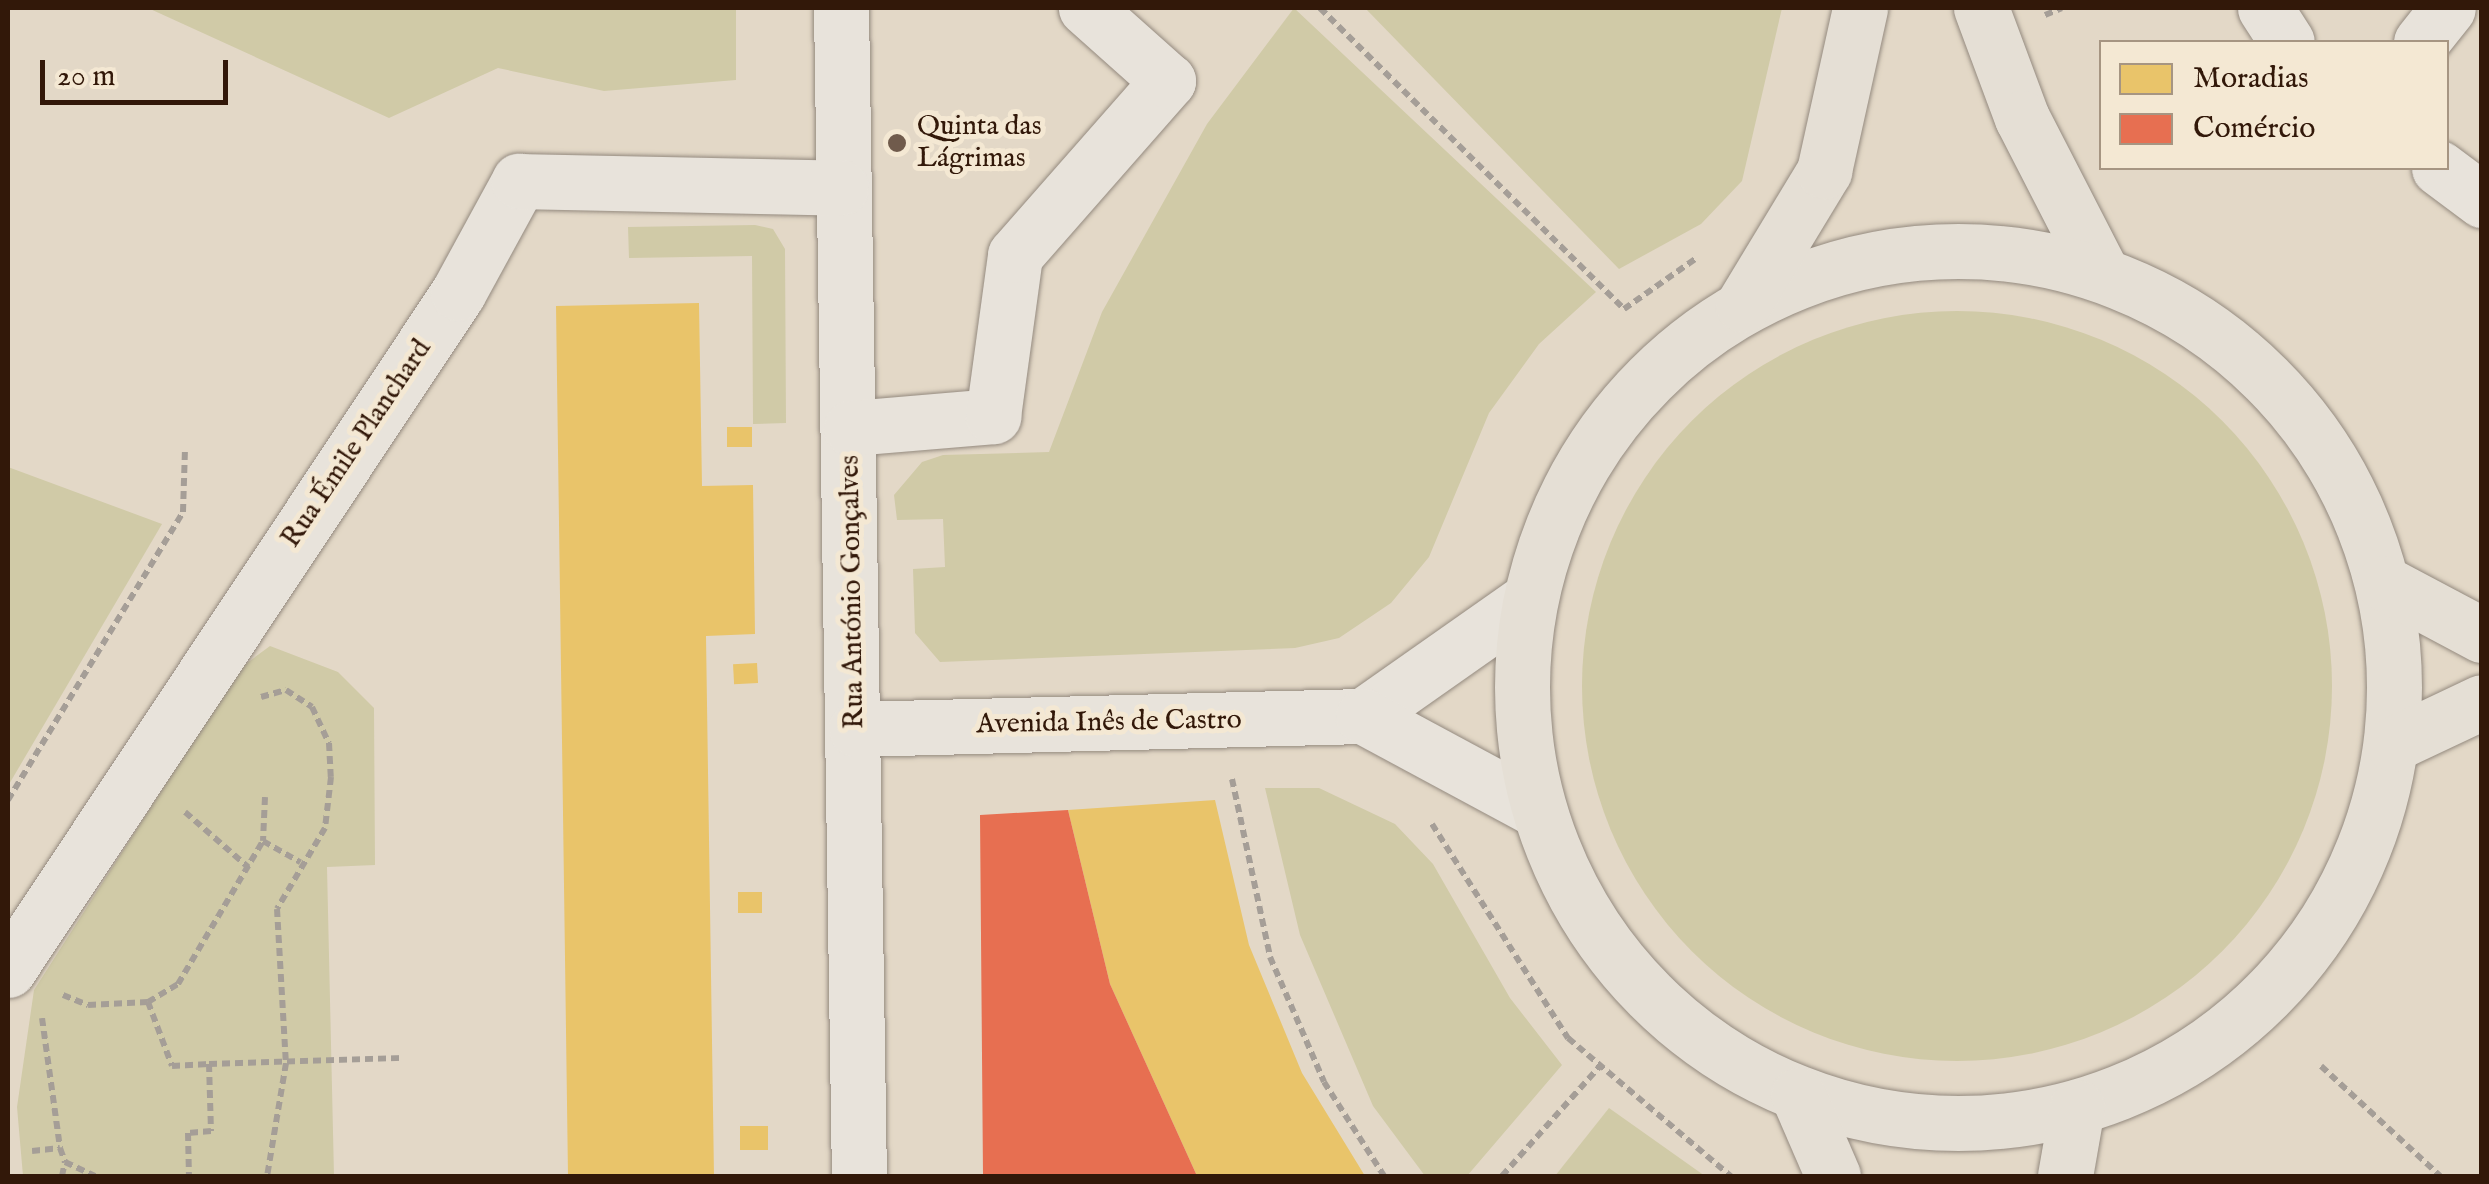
<!DOCTYPE html>
<html>
<head>
<meta charset="utf-8">
<style>
	body { margin:0 }
	#map { position:relative; width:2489px; height:1184px; overflow:hidden; background:#e3d8c7; font-family:"IM FELL English",serif }
	div>[style] { position:absolute }
	.green>* { inset:0; background:#d0caa7 }
	.round { border-radius:50% }
	.homes>* { inset:0; background:#e9c46a; transform-origin:0 0 }
	.shops>* { inset:0; background:#e76f51 }
	.path>* { height:6px; margin-top:-3px; transform-origin:0; background:repeating-linear-gradient(90deg,#a59e97 0 8px,transparent 0 13px) }
	.roads { filter:drop-shadow(0 0 2px #948a7f) drop-shadow(0 0 2px #948a7f) }
	.minor>* { height:55px; margin:-27.5px; padding:0 27.5px; transform-origin:27.5px; border-radius:27.5px; background:#e8e3db }
	.major>* { height:55px; margin:-27.5px; padding:0 27.5px; transform-origin:27.5px; border-radius:27.5px; background:#e5dfd5 }
	.major>.ring { margin:-27.5px; padding:0; box-sizing:content-box; background:none; border:55px solid #e5dfd5; border-radius:50% }
	.dots>* { width:28px; height:28px; translate:-50% -50%; box-sizing:border-box; border:5px solid #f4e8d3; border-radius:50% }
	span { translate:-50% -50%; white-space:nowrap; text-align:center; line-height:1.15; -webkit-text-stroke:10px #f4e8d3; paint-order:stroke }
	.poi-label { font-size:28px; color:#321809 }
	.left { translate:0 -50%; text-align:left }
	.street-label { font-size:28px; color:#321809 }
	.frame { position:absolute; inset:0; border:10px solid #321809; pointer-events:none }
	.legend { position:absolute; left:2099px; top:40px; width:350px; height:130px; box-sizing:border-box; background:#f4e8d3; border:2px solid #a69582; margin:0; padding:12px 18px; list-style:none; font-size:30px; color:#321809 }
	.legend li { display:flex; align-items:center; gap:20px; height:50px }
	.legend b { width:50px; border:2px solid #a69582 }
	.scale { position:absolute; left:40px; top:60px; width:188px; height:45px; box-sizing:border-box; border:5px solid #321809; border-top:0; padding-left:12px; font-size:30px; line-height:35px; white-space:nowrap; color:#321809; -webkit-text-stroke:8px #f4e8d3; paint-order:stroke }
</style>
</head>
<body>
<div id="map">
	<div class="green">
		<i style="clip-path:polygon(148px 8px,736px 8px,736px 80px,604px 91px,498px 68px,389px 118px)"></i>
		<i style="clip-path:polygon(1294px 8px,1596px 292px,1539px 344px,1489px 413px,1429px 557px,1391px 603px,1339px 638px,1295px 648px,940px 662px,915px 633px,913px 569px,945px 567px,943px 519px,897px 520px,894px 495px,922px 462px,943px 455px,1049px 452px,1102px 312px,1207px 124px)"></i>
		<i style="clip-path:polygon(1365px 8px,1782px 8px,1742px 181px,1701px 224px,1619px 269px)"></i>
		<i style="clip-path:polygon(755px 225px,773px 229px,785px 249px,786px 423px,753px 424px,752px 256px,629px 258px,628px 227px)"></i>
		<i class="round" style="left:1582px;top:311px;width:750px;height:750px"></i>
		<i style="clip-path:polygon(8px 467px,162px 524px,8px 786px)"></i>
		<i style="clip-path:polygon(270px 646px,338px 672px,374px 708px,375px 865px,327px 867px,334px 1176px,23px 1176px,17px 1107px,34px 990px,239px 669px)"></i>
		<i style="clip-path:polygon(1265px 788px,1319px 788px,1395px 824px,1433px 864px,1510px 998px,1562px 1065px,1467px 1176px,1425px 1176px,1373px 1106px,1300px 935px)"></i>
		<i style="clip-path:polygon(1609px 1108px,1705px 1176px,1555px 1176px)"></i>
	</div>
	<div class="homes">
		<i style="clip-path:polygon(699px 303px,702px 486px,753px 485px,755px 634px,706px 636px,714px 1176px,568px 1176px,556px 306px)"></i>
		<i style="left:752px;top:427px;width:20px;height:25px;rotate:90deg"></i>
		<i style="left:757px;top:663px;width:20px;height:24px;rotate:87deg"></i>
		<i style="clip-path:polygon(1215px 800px,1249px 945px,1302px 1073px,1365px 1176px,1197px 1176px,1110px 984px,1068px 810px)"></i>
		<i style="left:738px;top:892px;width:24px;height:21px"></i>
		<i style="left:740px;top:1126px;width:28px;height:24px"></i>
	</div>
	<div class="shops">
		<i style="clip-path:polygon(1068px 810px,1110px 984px,1197px 1176px,983px 1176px,980px 815px)"></i>
	</div>
	<div class="path">
		<i style="left:1320px;top:8px;width:428px;rotate:44.7deg"></i>
		<i style="left:1624px;top:309px;width:90px;rotate:-35.1deg"></i>
		<i style="left:2045px;top:15px;width:18px;rotate:-22deg"></i>
		<i style="left:261px;top:697px;width:26px;rotate:-16deg"></i>
		<i style="left:286px;top:690px;width:31px;rotate:33deg"></i>
		<i style="left:312px;top:707px;width:40px;rotate:65deg"></i>
		<i style="left:329px;top:743px;width:34px;rotate:87deg"></i>
		<i style="left:331px;top:777px;width:51px;rotate:96.7deg"></i>
		<i style="left:325px;top:828px;width:94px;rotate:120.7deg"></i>
		<i style="left:277px;top:909px;width:154px;rotate:86.7deg"></i>
		<i style="left:286px;top:1063px;width:115px;rotate:99.5deg"></i>
		<i style="left:1232px;top:779px;width:182px;rotate:77.9deg"></i>
		<i style="left:1270px;top:957px;width:136px;rotate:66.6deg"></i>
		<i style="left:1324px;top:1082px;width:112px;rotate:57.4deg"></i>
		<i style="left:265px;top:797px;width:44px;rotate:92.6deg"></i>
		<i style="left:263px;top:841px;width:43px;rotate:29.6deg"></i>
		<i style="left:8px;top:800px;width:337px;rotate:-58.7deg"></i>
		<i style="left:183px;top:512px;width:62px;rotate:-88.2deg"></i>
		<i style="left:185px;top:812px;width:84px;rotate:41.1deg"></i>
		<i style="left:1432px;top:824px;width:254px;rotate:57.6deg"></i>
		<i style="left:1568px;top:1038px;width:214px;rotate:40.3deg"></i>
		<i style="left:63px;top:995px;width:27px;rotate:22deg"></i>
		<i style="left:88px;top:1005px;width:60px;rotate:-2.9deg"></i>
		<i style="left:148px;top:1002px;width:35px;rotate:-31deg"></i>
		<i style="left:178px;top:984px;width:166px;rotate:-59.3deg"></i>
		<i style="left:148px;top:1002px;width:68px;rotate:69.4deg"></i>
		<i style="left:172px;top:1066px;width:37px;rotate:-3deg"></i>
		<i style="left:209px;top:1064px;width:67px;rotate:88.3deg"></i>
		<i style="left:211px;top:1131px;width:23px;rotate:175deg"></i>
		<i style="left:188px;top:1133px;width:43px;rotate:88.7deg"></i>
		<i style="left:42px;top:1018px;width:131px;rotate:82.1deg"></i>
		<i style="left:60px;top:1148px;width:15px;rotate:70deg"></i>
		<i style="left:65px;top:1162px;width:33px;rotate:25deg"></i>
		<i style="left:209px;top:1064px;width:195px;rotate:-1.8deg"></i>
		<i style="left:2321px;top:1066px;width:162px;rotate:42.7deg"></i>
		<i style="left:32px;top:1151px;width:28px;rotate:-6deg"></i>
		<i style="left:62px;top:1176px;width:14px;rotate:-78deg"></i>
		<i style="left:1502px;top:1176px;width:146px;rotate:-48.3deg"></i>
	</div>
	<div class="roads">
		<div class="minor">
			<i style="left:841px;top:8px;width:1168px;rotate:89.12deg"></i>
			<i style="left:2265px;top:8px;width:40px;rotate:57.1deg"></i>
			<i style="left:2421px;top:42px;width:43px;rotate:-51.5deg"></i>
			<i style="left:2439px;top:168px;width:54px;rotate:36.7deg"></i>
			<i style="left:851px;top:428px;width:143px;rotate:-4.8deg"></i>
			<i style="left:993px;top:416px;width:162px;rotate:-82.2deg"></i>
			<i style="left:1015px;top:255px;width:232px;rotate:-48.7deg"></i>
			<i style="left:1168px;top:81px;width:110px;rotate:-138.3deg"></i>
			<i style="left:1363px;top:716px;width:202px;rotate:-35.1deg"></i>
			<i style="left:856px;top:729px;width:507px;rotate:-1.47deg"></i>
			<i style="left:1363px;top:716px;width:196px;rotate:28.3deg"></i>
			<i style="left:8px;top:970px;width:813px;rotate:-56.39deg"></i>
			<i style="left:458px;top:293px;width:128px;rotate:-61.4deg"></i>
			<i style="left:519px;top:181px;width:322px;rotate:1.2deg"></i>
		</div>
		<div class="major">
			<i style="left:1981px;top:8px;width:117px;rotate:69.6deg"></i>
			<i style="left:2022px;top:118px;width:173px;rotate:62.8deg"></i>
			<i class="ring" style="left:1522px;top:251px;width:817px;height:817px"></i>
			<i style="left:1743px;top:305px;width:157px;rotate:-58.8deg"></i>
			<i style="left:1824px;top:171px;width:167px;rotate:-77.5deg"></i>
			<i style="left:2384px;top:583px;width:111px;rotate:28deg"></i>
			<i style="left:2393px;top:744px;width:98px;rotate:-25.3deg"></i>
			<i style="left:1798px;top:1095px;width:88px;rotate:66.6deg"></i>
			<i style="left:2065px;top:1176px;width:70px;rotate:-80.1deg"></i>
		</div>
	</div>
	<div class="dots">
		<i style="left:897px;top:143px;background:#705b4c"></i>
	</div>
	<div class="poi-label">
		<span class="left" style="left:917px;top:143px">Quinta das<br>Lágrimas</span>
	</div>
	<div class="street-label">
		<span style="left:357px;top:444px;rotate:-56deg">Rua Émile Planchard</span>
		<span style="left:853px;top:592px;rotate:-91deg">Rua António Gonçalves</span>
		<span style="left:1109px;top:723px;rotate:-1deg">Avenida Inês de Castro</span>
	</div>
	<div class="frame"></div>
	<ul class="legend">
	<li><b style="height:28px;background:#e9c46a"></b>Moradias</li>
	<li><b style="height:28px;background:#e76f51"></b>Comércio</li>
	</ul>
	<div class="scale">20 m</div>
</div>
</body>
</html>
